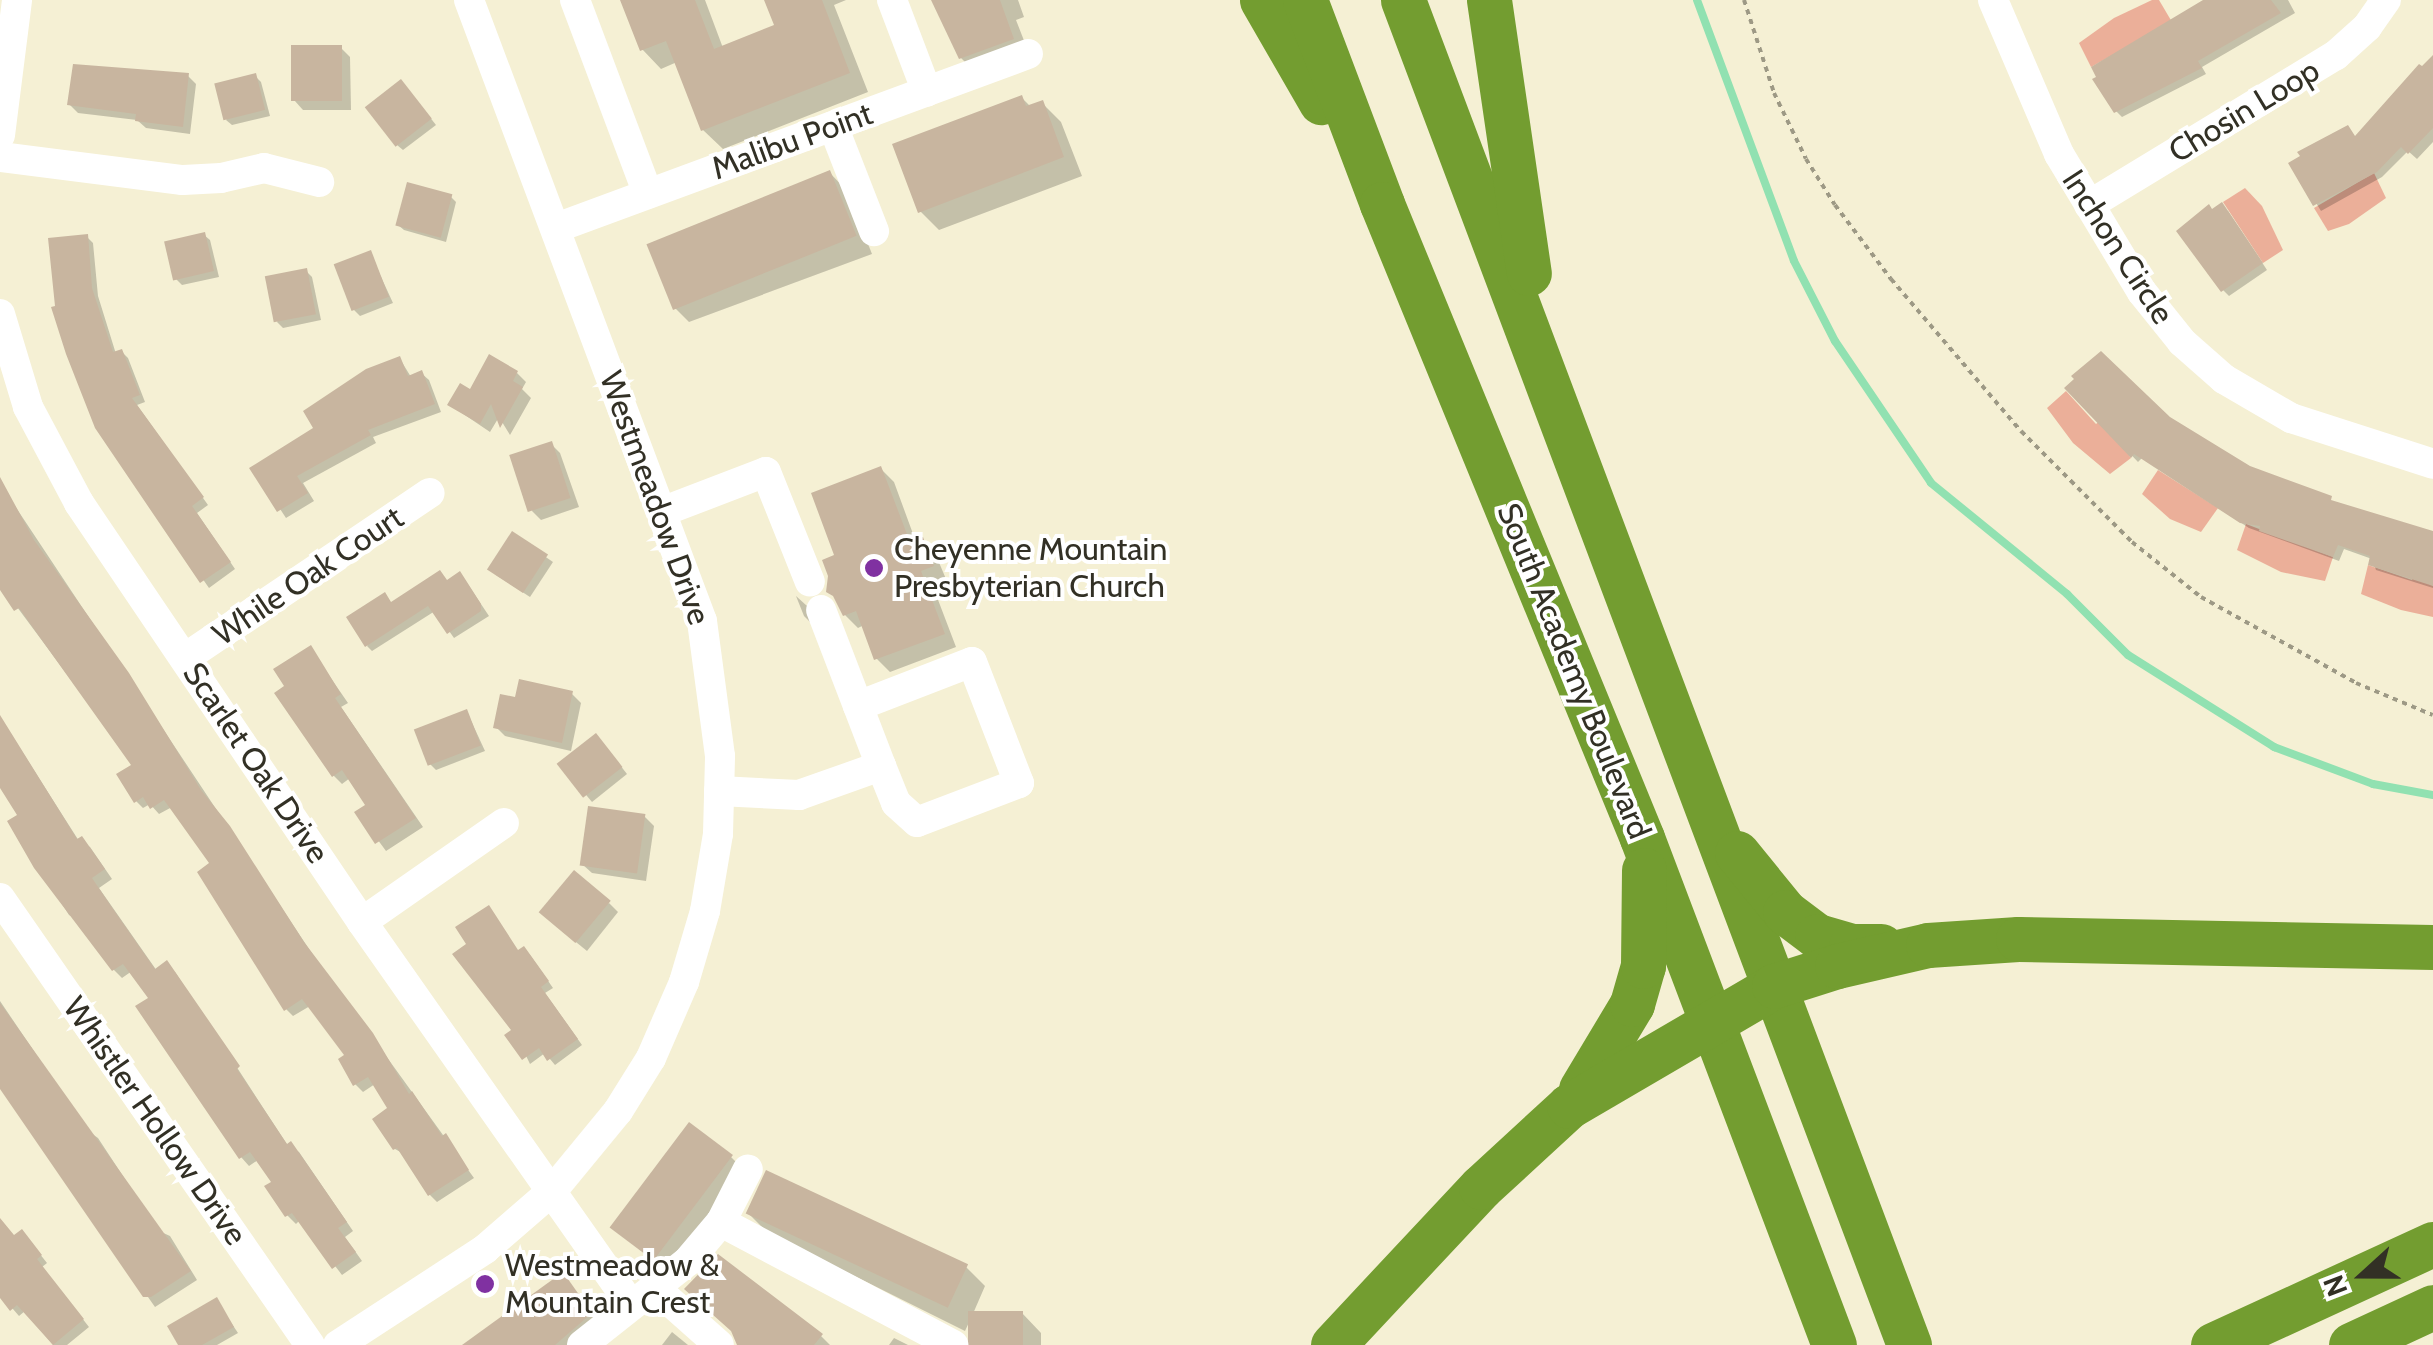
<!DOCTYPE html>
<html>
<head>
<meta charset="utf-8">
<style>
	body { margin:0 }
	#map { position:relative; width:2433px; height:1345px; overflow:hidden; background:#f5f0d4; font-family:Cabin,sans-serif }
	div>[style] { position:absolute }
	.green>* { inset:0; background:#ebaf99 }
	.shadow>* { inset:0; background:#0003 }
	.stream>* { height:8px; margin:-4px; padding:0 4px; transform-origin:4px; border-radius:4px; background:#91e1b1 }
	.building>* { inset:0; background:#c8b59f; transform-origin:0 0 }
	.path>* { height:4px; margin-top:-2px; transform-origin:0; background:repeating-linear-gradient(90deg,#9d9985 0 5px,transparent 0 10px) }
	.minor>* { height:30px; margin:-15px; padding:0 15px; transform-origin:15px; border-radius:15px; background:#fff }
	.highway>* { height:45px; margin:-22.5px; padding:0 22.5px; transform-origin:22.5px; border-radius:22.5px; background:#739d30 }
	.dots>* { width:28px; height:28px; translate:-50% -50%; box-sizing:border-box; border:5px solid #fff; border-radius:50% }
	span { translate:-50% -50%; white-space:nowrap; text-align:center; line-height:1.15; -webkit-text-stroke:8px #fff; paint-order:stroke }
	.street-label { font-size:32px; color:#323025 }
	.poi-label { font-size:32px; color:#323025 }
	.left { translate:0 -50%; text-align:left }
	.north { position:absolute; left:2313px; top:1225px; width:100px; height:100px; -webkit-text-stroke:8px #fff; paint-order:stroke; rotate:249deg; font-size:28px; font-weight:700; line-height:40px; text-align:center; color:#323025 }
	.north::after { content:''; display:block; margin:auto; width:35px; height:45px; background:#323025; clip-path:polygon(50% 0,100% 100%,50% 72%,0 100%) }
</style>
</head>
<body>
<div id="map">
	<div class="green">
		<i style="clip-path:polygon(2152px 0,2159px 0,2172px 22px,2091px 67px,2079px 43px,2114px 18px)"></i>
		<i style="clip-path:polygon(2374px 173px,2386px 198px,2349px 224px,2328px 231px,2314px 208px)"></i>
		<i style="clip-path:polygon(2245px 188px,2262px 206px,2283px 250px,2263px 263px,2223px 202px)"></i>
		<i style="clip-path:polygon(2066px 391px,2096px 424px,2102px 419px,2131px 458px,2110px 474px,2073px 443px,2047px 408px)"></i>
		<i style="clip-path:polygon(2158px 470px,2218px 508px,2201px 532px,2170px 519px,2142px 494px)"></i>
		<i style="clip-path:polygon(2246px 524px,2333px 557px,2325px 581px,2281px 572px,2237px 550px)"></i>
		<i style="clip-path:polygon(2368px 565px,2412px 580px,2414px 575px,2433px 586px,2433px 617px,2401px 610px,2361px 594px)"></i>
	</div>
	<div class="shadow">
		<i style="clip-path:polygon(623px 0,705px 0,723px 48px,777px 27px,767px 0,846px 0,834px 5px,868px 92px,723px 149px,703px 130px,677px 62px,661px 69px,642px 49px)"></i>
		<i style="clip-path:polygon(934px 0,1018px 0,1024px 17px,1016px 20px,1030px 56px,979px 76px,961px 58px)"></i>
		<i style="clip-path:polygon(2207px 0,2288px 0,2295px 13px,2202px 67px,2206px 74px,2122px 117px,2116px 111px)"></i>
		<i style="clip-path:polygon(341px 48px,350px 57px,351px 110px,303px 110px,294px 100px)"></i>
		<i style="clip-path:polygon(2433px 58px,2433px 142px,2417px 159px,2408px 151px,2382px 177px,2321px 211px,2292px 164px,2348px 128px,2356px 138px)"></i>
		<i style="clip-path:polygon(188px 76px,196px 84px,190px 134px,146px 128px,137px 120px,78px 113px,70px 105px)"></i>
		<i style="clip-path:polygon(255px 76px,261px 82px,270px 116px,232px 125px,226px 120px)"></i>
		<i style="clip-path:polygon(407px 88px,436px 125px,403px 150px,397px 145px)"></i>
		<i style="clip-path:polygon(1021px 97px,1031px 107px,1042px 103px,1061px 122px,1082px 176px,939px 230px,920px 211px)"></i>
		<i style="clip-path:polygon(830px 173px,847px 191px,872px 254px,689px 322px,672px 305px)"></i>
		<i style="clip-path:polygon(450px 196px,456px 202px,446px 242px,404px 230px,398px 225px)"></i>
		<i style="clip-path:polygon(2228px 211px,2267px 270px,2229px 296px,2223px 290px,2213px 212px)"></i>
		<i style="clip-path:polygon(204px 235px,210px 240px,219px 277px,182px 285px,176px 279px)"></i>
		<i style="clip-path:polygon(87px 237px,93px 243px,98px 296px,116px 354px,122px 352px,128px 358px,145px 402px,137px 405px,208px 505px,197px 513px,235px 569px,209px 588px,96px 426px)"></i>
		<i style="clip-path:polygon(370px 253px,393px 303px,360px 316px,354px 310px)"></i>
		<i style="clip-path:polygon(306px 271px,312px 277px,321px 320px,283px 328px,277px 322px)"></i>
		<i style="clip-path:polygon(400px 359px,411px 377px,421px 373px,429px 380px,441px 412px,373px 437px,376px 443px,303px 483px,314px 501px,286px 518px,253px 468px,316px 429px)"></i>
		<i style="clip-path:polygon(517px 373px,526px 382px,522px 389px,531px 398px,510px 435px,499px 417px,490px 432px,450px 405px)"></i>
		<i style="clip-path:polygon(2068px 388px,2169px 419px,2249px 468px,2337px 504px,2433px 532px,2433px 588px,2376px 570px,2372px 559px,2344px 549px,2339px 561px,2249px 528px,2142px 458px,2138px 462px)"></i>
		<i style="clip-path:polygon(551px 444px,560px 453px,579px 507px,541px 520px,532px 511px)"></i>
		<i style="clip-path:polygon(881px 469px,894px 482px,916px 542px,922px 540px,935px 553px,946px 579px,932px 584px,956px 647px,890px 672px,877px 659px,864px 625px,858px 628px,845px 615px,838px 557px)"></i>
		<i style="clip-path:polygon(5px 491px,311px 952px,474px 1178px,437px 1202px,430px 1195px,404px 1154px,395px 1149px,390px 1109px,375px 1084px,363px 1092px,355px 1084px,348px 1056px,310px 1006px,293px 1016px,286px 1009px,213px 864px,172px 807px,159px 814px,150px 804px,143px 808px,136px 801px,135px 766px,0 584px,0 494px)"></i>
		<i style="clip-path:polygon(512px 534px,553px 562px,530px 597px,496px 575px)"></i>
		<i style="clip-path:polygon(465px 580px,489px 616px,454px 638px,435px 611px,372px 651px,367px 646px,392px 604px,448px 582px)"></i>
		<i style="clip-path:polygon(796px 596px,817px 615px,816px 628px,804px 616px)"></i>
		<i style="clip-path:polygon(310px 648px,348px 703px,341px 707px,423px 827px,386px 851px,358px 813px,369px 806px,350px 778px,342px 784px,334px 776px,277px 693px,287px 687px)"></i>
		<i style="clip-path:polygon(572px 694px,581px 703px,571px 751px,505px 736px,496px 727px,517px 700px)"></i>
		<i style="clip-path:polygon(467px 712px,485px 751px,436px 770px,430px 764px)"></i>
		<i style="clip-path:polygon(0 717px,79px 841px,90px 847px,112px 879px,99px 888px,157px 971px,175px 972px,288px 1146px,299px 1152px,353px 1231px,345px 1237px,362px 1261px,342px 1275px,300px 1220px,296px 1224px,287px 1215px,274px 1182px,258px 1160px,249px 1166px,241px 1157px,151px 998px,132px 971px,122px 978px,114px 970px,80px 921px,69px 915px,10px 822px,20px 816px,0 783px)"></i>
		<i style="clip-path:polygon(602px 742px,627px 774px,592px 802px,561px 765px)"></i>
		<i style="clip-path:polygon(644px 816px,654px 826px,646px 881px,592px 873px,582px 864px)"></i>
		<i style="clip-path:polygon(609px 903px,618px 912px,587px 951px,555px 925px)"></i>
		<i style="clip-path:polygon(519px 953px,530px 955px,553px 988px,545px 993px,582px 1045px,555px 1065px,545px 1053px,530px 1064px,514px 1031px)"></i>
		<i style="clip-path:polygon(0 1001px,88px 1131px,98px 1138px,159px 1231px,170px 1236px,197px 1280px,155px 1307px,12px 1104px,0 1076px)"></i>
		<i style="clip-path:polygon(731px 1157px,750px 1176px,674px 1278px,613px 1227px)"></i>
		<i style="clip-path:polygon(749px 1214px,966px 1267px,985px 1286px,972px 1316px,1022px 1313px,1041px 1333px,1041px 1345px,972px 1345px,971px 1318px,965px 1331px,768px 1233px)"></i>
		<i style="clip-path:polygon(0 1221px,15px 1238px,28px 1239px,47px 1263px,42px 1267px,89px 1327px,67px 1345px,53px 1345px,25px 1311px,19px 1316px,0 1294px)"></i>
		<i style="clip-path:polygon(562px 1275px,610px 1333px,597px 1345px,466px 1345px)"></i>
		<i style="clip-path:polygon(216px 1300px,238px 1333px,217px 1345px,181px 1345px)"></i>
		<i style="clip-path:polygon(672px 1332px,688px 1345px,662px 1345px)"></i>
		<i style="clip-path:polygon(821px 1336px,830px 1345px,739px 1345px)"></i>
		<i style="clip-path:polygon(894px 1338px,908px 1345px,889px 1345px)"></i>
	</div>
	<div class="stream">
		<i style="left:1697px;top:0;width:278px;rotate:69.6deg"></i>
		<i style="left:1794px;top:261px;width:90px;rotate:62.9deg"></i>
		<i style="left:1835px;top:341px;width:171px;rotate:55.9deg"></i>
		<i style="left:1931px;top:483px;width:176px;rotate:39.2deg"></i>
		<i style="left:2067px;top:594px;width:86px;rotate:45deg"></i>
		<i style="left:2128px;top:655px;width:173px;rotate:32.2deg"></i>
		<i style="left:2274px;top:747px;width:106px;rotate:20.5deg"></i>
		<i style="left:2373px;top:784px;width:61px;rotate:10.4deg"></i>
	</div>
	<div class="building">
		<i style="clip-path:polygon(620px 0,695px 0,714px 49px,774px 25px,764px 0,822px 0,850px 73px,701px 131px,666px 41px,640px 51px)"></i>
		<i style="clip-path:polygon(931px 0,1000px 0,1014px 39px,959px 59px)"></i>
		<i style="clip-path:polygon(2203px 0,2271px 0,2281px 13px,2198px 61px,2202px 68px,2114px 113px,2092px 79px,2096px 77px,2091px 67px)"></i>
		<i style="left:291px;top:45px;width:51px;height:56px"></i>
		<i style="clip-path:polygon(2433px 55px,2433px 128px,2408px 154px,2401px 147px,2377px 172px,2313px 206px,2288px 163px,2300px 156px,2297px 152px,2348px 125px,2355px 136px,2419px 64px,2422px 66px)"></i>
		<i style="clip-path:polygon(73px 64px,189px 73px,183px 127px,135px 121px,136px 114px,67px 105px)"></i>
		<i style="left:256px;top:73px;width:38px;height:43px;rotate:76deg"></i>
		<i style="left:401px;top:79px;width:50px;height:46px;rotate:52deg"></i>
		<i style="clip-path:polygon(1022px 95px,1026px 106px,1043px 100px,1064px 157px,918px 213px,892px 144px)"></i>
		<i style="left:830px;top:170px;width:71px;height:198px;rotate:68deg"></i>
		<i style="left:407px;top:182px;width:47px;height:45px;rotate:15deg"></i>
		<i style="clip-path:polygon(2222px 202px,2263px 263px,2221px 292px,2176px 231px,2209px 204px,2212px 209px)"></i>
		<i style="left:205px;top:232px;width:40px;height:42px;rotate:77deg"></i>
		<i style="clip-path:polygon(88px 234px,92px 288px,113px 352px,122px 349px,140px 395px,132px 398px,204px 497px,192px 506px,231px 562px,200px 583px,95px 428px,66px 354px,51px 307px,55px 306px,48px 238px)"></i>
		<i style="left:371px;top:250px;width:50px;height:40px;rotate:69deg"></i>
		<i style="left:307px;top:268px;width:47px;height:43px;rotate:79deg"></i>
		<i style="clip-path:polygon(2101px 351px,2170px 417px,2250px 466px,2332px 496px,2331px 500px,2433px 531px,2433px 586px,2368px 565px,2370px 556px,2338px 545px,2333px 557px,2259px 531px,2260px 526px,2240px 523px,2134px 454px,2131px 458px,2064px 388px,2074px 379px,2071px 376px)"></i>
		<i style="clip-path:polygon(489px 354px,518px 371px,513px 381px,523px 387px,500px 428px,491px 404px,480px 424px,447px 405px,460px 383px,470px 389px)"></i>
		<i style="clip-path:polygon(400px 356px,408px 376px,422px 370px,435px 404px,368px 430px,371px 435px,297px 476px,308px 493px,277px 512px,249px 468px,313px 428px,303px 411px,366px 369px)"></i>
		<i style="left:552px;top:441px;width:60px;height:45px;rotate:72deg"></i>
		<i style="clip-path:polygon(881px 466px,910px 542px,923px 537px,934px 566px,921px 571px,945px 634px,874px 660px,856px 611px,843px 616px,833px 596px,826px 592px,828px 576px,822px 560px,834px 555px,811px 493px)"></i>
		<i style="clip-path:polygon(0 477px,34px 540px,129px 673px,201px 790px,230px 826px,304px 942px,373px 1033px,409px 1094px,412px 1091px,442px 1136px,446px 1133px,469px 1170px,428px 1196px,397px 1148px,393px 1150px,372px 1119px,387px 1108px,368px 1077px,353px 1086px,338px 1059px,344px 1055px,302px 999px,284px 1011px,197px 872px,209px 863px,164px 800px,150px 809px,143px 797px,134px 803px,116px 774px,131px 765px,19px 608px,14px 611px,0 590px)"></i>
		<i style="left:512px;top:531px;width:43px;height:46px;rotate:33deg"></i>
		<i style="clip-path:polygon(440px 570px,447px 580px,460px 571px,481px 604px,481px 611px,447px 634px,428px 606px,365px 647px,346px 617px,385px 592px,391px 602px)"></i>
		<i style="clip-path:polygon(311px 645px,341px 694px,335px 698px,416px 818px,375px 844px,354px 812px,365px 805px,342px 770px,332px 777px,274px 693px,284px 686px,273px 669px)"></i>
		<i style="clip-path:polygon(519px 679px,573px 691px,562px 743px,493px 728px,500px 694px,515px 697px)"></i>
		<i style="left:467px;top:709px;width:39px;height:57px;rotate:69deg"></i>
		<i style="clip-path:polygon(0 715px,77px 839px,82px 836px,105px 869px,92px 878px,111px 906px,155px 969px,167px 960px,240px 1066px,237px 1069px,287px 1144px,291px 1141px,347px 1222px,338px 1228px,356px 1252px,332px 1269px,292px 1213px,285px 1217px,264px 1186px,271px 1182px,250px 1152px,239px 1159px,135px 1006px,148px 998px,123px 964px,112px 971px,34px 868px,7px 821px,17px 815px,0 788px)"></i>
		<i style="left:596px;top:733px;width:43px;height:50px;rotate:52deg"></i>
		<i style="left:588px;top:806px;width:58px;height:60px;rotate:8deg"></i>
		<i style="left:574px;top:870px;width:48px;height:55px;rotate:40deg"></i>
		<i style="clip-path:polygon(489px 905px,518px 950px,524px 946px,549px 981px,541px 987px,578px 1039px,547px 1061px,539px 1048px,522px 1060px,504px 1035px,511px 1030px,452px 954px,466px 944px,455px 927px)"></i>
		<i style="clip-path:polygon(0 1003px,191px 1271px,151px 1297px,143px 1297px,0 1089px)"></i>
		<i style="left:689px;top:1122px;width:55px;height:132px;rotate:37deg"></i>
		<i style="left:766px;top:1170px;width:223px;height:48px;rotate:25deg"></i>
		<i style="clip-path:polygon(0 1218px,14px 1235px,22px 1229px,42px 1255px,37px 1259px,84px 1319px,53px 1345px,17px 1305px,10px 1311px,0 1298px)"></i>
		<i style="clip-path:polygon(718px 1254px,823px 1334px,814px 1345px,737px 1345px,731px 1331px,684px 1289px)"></i>
		<i style="clip-path:polygon(563px 1272px,592px 1313px,555px 1345px,462px 1345px)"></i>
		<i style="clip-path:polygon(217px 1297px,234px 1327px,202px 1345px,178px 1345px,167px 1326px)"></i>
		<i style="left:1023px;top:1311px;width:34px;height:55px;rotate:90deg"></i>
	</div>
	<div class="path">
		<i style="left:1744px;top:0;width:98px;rotate:72.1deg"></i>
		<i style="left:1774px;top:93px;width:73px;rotate:64.1deg"></i>
		<i style="left:1806px;top:159px;width:54px;rotate:57.8deg"></i>
		<i style="left:1835px;top:205px;width:93px;rotate:52.9deg"></i>
		<i style="left:1891px;top:279px;width:200px;rotate:49.5deg"></i>
		<i style="left:2021px;top:431px;width:157px;rotate:45deg"></i>
		<i style="left:2132px;top:542px;width:88px;rotate:38.6deg"></i>
		<i style="left:2201px;top:597px;width:177px;rotate:29deg"></i>
		<i style="left:2356px;top:683px;width:83px;rotate:22.6deg"></i>
	</div>
	<div class="minor">
		<i style="left:575px;top:0;width:207px;rotate:69.4deg"></i>
		<i style="left:892px;top:0;width:98px;rotate:69.2deg"></i>
		<i style="left:1993px;top:0;width:168px;rotate:66.8deg"></i>
		<i style="left:2059px;top:154px;width:161px;rotate:59deg"></i>
		<i style="left:2142px;top:292px;width:64px;rotate:51.3deg"></i>
		<i style="left:2182px;top:342px;width:56px;rotate:41.4deg"></i>
		<i style="left:2224px;top:379px;width:78px;rotate:30.2deg"></i>
		<i style="left:2291px;top:418px;width:149px;rotate:17.9deg"></i>
		<i style="left:833px;top:126px;width:113px;rotate:68.7deg"></i>
		<i style="left:0;top:135px;width:136px;rotate:-82.8deg"></i>
		<i style="left:0;top:157px;width:184px;rotate:7.2deg"></i>
		<i style="left:183px;top:180px;width:38px;rotate:-3deg"></i>
		<i style="left:221px;top:178px;width:44px;rotate:-13.1deg"></i>
		<i style="left:264px;top:168px;width:57px;rotate:14.3deg"></i>
		<i style="left:2089px;top:205px;width:289px;rotate:-31.3deg"></i>
		<i style="left:2336px;top:55px;width:42px;rotate:-42.1deg"></i>
		<i style="left:2367px;top:27px;width:33px;rotate:-55deg"></i>
		<i style="left:556px;top:228px;width:503px;rotate:-20.24deg"></i>
		<i style="left:0;top:314px;width:97px;rotate:73.2deg"></i>
		<i style="left:28px;top:407px;width:109px;rotate:62deg"></i>
		<i style="left:79px;top:503px;width:506px;rotate:55.96deg"></i>
		<i style="left:362px;top:922px;width:468px;rotate:54.9deg"></i>
		<i style="left:664px;top:511px;width:109px;rotate:-20.9deg"></i>
		<i style="left:766px;top:472px;width:118px;rotate:68.2deg"></i>
		<i style="left:185px;top:658px;width:295px;rotate:-34deg"></i>
		<i style="left:858px;top:706px;width:122px;rotate:-21.1deg"></i>
		<i style="left:972px;top:662px;width:130px;rotate:68.8deg"></i>
		<i style="left:1019px;top:783px;width:109px;rotate:159.1deg"></i>
		<i style="left:917px;top:822px;width:28px;rotate:-138deg"></i>
		<i style="left:896px;top:803px;width:40px;rotate:-112deg"></i>
		<i style="left:719px;top:791px;width:80px;rotate:2.9deg"></i>
		<i style="left:799px;top:795px;width:87px;rotate:-19.5deg"></i>
		<i style="left:881px;top:766px;width:167px;rotate:-111deg"></i>
		<i style="left:0;top:898px;width:544px;rotate:55.26deg"></i>
		<i style="left:362px;top:922px;width:173px;rotate:-34.9deg"></i>
		<i style="left:721px;top:1222px;width:263px;rotate:27.9deg"></i>
		<i style="left:656px;top:1289px;width:84px;rotate:41.6deg"></i>
		<i style="left:338px;top:1345px;width:176px;rotate:-33.1deg"></i>
		<i style="left:485px;top:1249px;width:90px;rotate:-40.9deg"></i>
		<i style="left:553px;top:1190px;width:102px;rotate:-50.6deg"></i>
		<i style="left:618px;top:1111px;width:62px;rotate:-58.1deg"></i>
		<i style="left:651px;top:1058px;width:83px;rotate:-66.5deg"></i>
		<i style="left:684px;top:982px;width:74px;rotate:-73.5deg"></i>
		<i style="left:705px;top:911px;width:78px;rotate:-80.4deg"></i>
		<i style="left:718px;top:834px;width:78px;rotate:-88.5deg"></i>
		<i style="left:720px;top:756px;width:136px;rotate:-97.6deg"></i>
		<i style="left:702px;top:621px;width:663px;rotate:-110.57deg"></i>
		<i style="left:582px;top:1345px;width:135px;rotate:-38.4deg"></i>
		<i style="left:688px;top:1261px;width:51px;rotate:-49.8deg"></i>
		<i style="left:721px;top:1222px;width:59px;rotate:-63deg"></i>
	</div>
	<div class="highway">
		<i style="left:1262px;top:0;width:118px;rotate:60deg"></i>
		<i style="left:1305px;top:0;width:218px;rotate:69.3deg"></i>
		<i style="left:1382px;top:204px;width:685px;rotate:67.7deg"></i>
		<i style="left:1642px;top:838px;width:542px;rotate:69.26deg"></i>
		<i style="left:1403px;top:0;width:1437px;rotate:69.38deg"></i>
		<i style="left:1489px;top:0;width:276px;rotate:81.7deg"></i>
		<i style="left:1737px;top:853px;width:76px;rotate:50.9deg"></i>
		<i style="left:1785px;top:912px;width:40px;rotate:37deg"></i>
		<i style="left:1817px;top:936px;width:35px;rotate:16deg"></i>
		<i style="left:1851px;top:946px;width:30px"></i>
		<i style="left:1581px;top:1089px;width:99px;rotate:-59deg"></i>
		<i style="left:1632px;top:1004px;width:40px;rotate:-74deg"></i>
		<i style="left:1643px;top:966px;width:96px;rotate:-89.4deg"></i>
		<i style="left:1333px;top:1345px;width:216px;rotate:-46.9deg"></i>
		<i style="left:1481px;top:1187px;width:120px;rotate:-42.6deg"></i>
		<i style="left:1569px;top:1106px;width:238px;rotate:-30.3deg"></i>
		<i style="left:1774px;top:986px;width:66px;rotate:-17.6deg"></i>
		<i style="left:1837px;top:966px;width:93px;rotate:-13deg"></i>
		<i style="left:1928px;top:945px;width:90px;rotate:-3.8deg"></i>
		<i style="left:2018px;top:939px;width:415px;rotate:1.1deg"></i>
		<i style="left:2213px;top:1345px;width:242px;rotate:-24.7deg"></i>
		<i style="left:2351px;top:1345px;width:90px;rotate:-24.9deg"></i>
	</div>
	<div class="dots">
		<i style="left:874px;top:568px;background:#8031a1"></i>
		<i style="left:485px;top:1284px;background:#8031a1"></i>
	</div>
	<div class="street-label">
		<span style="left:2244px;top:111px;rotate:-31deg">Chosin Loop</span>
		<span style="left:792px;top:141px;rotate:-20deg">Malibu Point</span>
		<span style="left:2118px;top:247px;rotate:57deg">Inchon Circle</span>
		<span style="left:655px;top:498px;rotate:70deg">Westmeadow Drive</span>
		<span style="left:308px;top:576px;rotate:-34deg">While Oak Court</span>
		<span style="left:1574px;top:671px;rotate:68deg">South Academy Boulevard</span>
		<span style="left:256px;top:763px;rotate:56deg">Scarlet Oak Drive</span>
		<span style="left:155px;top:1121px;rotate:55deg">Whistler Hollow Drive</span>
	</div>
	<div class="poi-label">
		<span class="left" style="left:894px;top:568px">Cheyenne Mountain<br>Presbyterian Church</span>
		<span class="left" style="left:505px;top:1284px">Westmeadow &amp;<br>Mountain Crest</span>
	</div>
	<div class="north">N</div>
</div>
</body>
</html>
